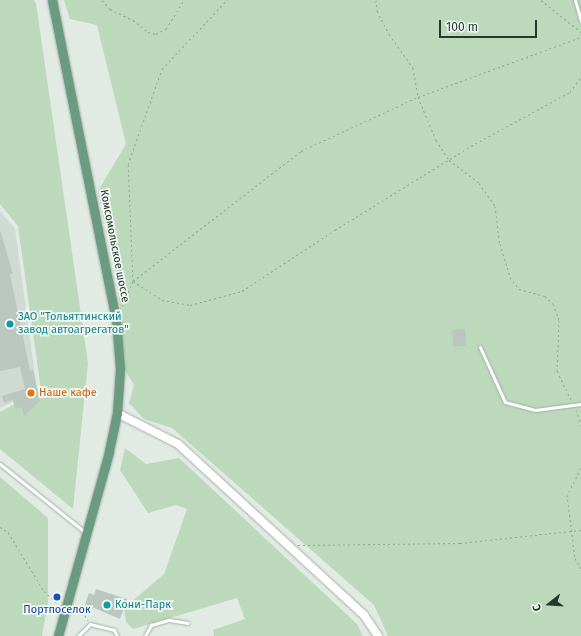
<!DOCTYPE html>
<html>
<head>
<meta charset="utf-8">
<style>
	body { margin:0 }
	#map { position:relative; width:581px; height:636px; overflow:hidden; background:#e1eae3; font-family:"Fira Sans",sans-serif }
	div>[style] { position:absolute }
	.built>* { inset:0; background:#cfdad2 }
	.green>* { inset:0; background:#bcd9bc }
	.building>* { inset:0; background:#bac7bf; transform-origin:0 0 }
	.path>* { height:1px; margin-top:-0.5px; transform-origin:0; background:repeating-linear-gradient(90deg,#84aa94 0 2px,transparent 0 5px) }
	.roads { filter:drop-shadow(0 0 1px #a4b1a9) drop-shadow(0 0 1px #a4b1a9) }
	.lane>* { height:3px; margin:-1.5px; padding:0 1.5px; transform-origin:1.5px; border-radius:1.5px; background:#fff }
	.secondary>* { height:8px; margin:-4px; padding:0 4px; transform-origin:4px; border-radius:4px; background:#fff }
	.primary>* { height:9px; margin:-4.5px; padding:0 4.5px; transform-origin:4.5px; border-radius:4.5px; background:#6a9b81 }
	.dots>* { width:11px; height:11px; translate:-50% -50%; box-sizing:border-box; border:2px solid #f1f7f2; border-radius:50% }
	span { translate:-50% -50%; white-space:nowrap; text-align:center; line-height:1.15; -webkit-text-stroke:3.5px #f1f7f2; paint-order:stroke }
	.street-label { font-size:11px; color:#23392d }
	.culture-label { font-size:11px; color:#0d838f }
	.left { translate:0 -50%; text-align:left }
	.food-label { font-size:11px; color:#c56008 }
	.transit-label { font-size:11px; color:#164399 }
	.north { position:absolute; left:529px; top:584px; width:40px; height:40px; -webkit-text-stroke:3px #f1f7f2; paint-order:stroke; rotate:253deg; font-size:11px; font-weight:700; line-height:16px; text-align:center; color:#23392d }
	.north::after { content:''; display:block; margin:auto; width:14px; height:18px; background:#23392d; clip-path:polygon(50% 0,100% 100%,50% 72%,0 100%) }
	.scale { position:absolute; left:439px; top:20px; width:98px; height:18px; box-sizing:border-box; border:2px solid #23392d; border-top:0; padding-left:5px; font-size:12px; line-height:14px; white-space:nowrap; color:#23392d; -webkit-text-stroke:3px #f1f7f2; paint-order:stroke }
</style>
</head>
<body>
<div id="map">
	<div class="built">
		<i style="clip-path:polygon(0 211px,15px 229px,37px 390px,0 408px)"></i>
	</div>
	<div class="green">
		<i style="clip-path:polygon(0 0,34px 0,36px 3px,88px 363px,73px 509px,0 449px,0 412px,41px 390px,18px 226px,0 204px)"></i>
		<i style="clip-path:polygon(64px 0,581px 0,581px 636px,388px 636px,374px 605px,172px 428px,144px 419px,129px 403px,134px 385px,125px 370px,118px 285px,98px 191px,126px 144px,97px 25px,70px 19px)"></i>
		<i style="clip-path:polygon(125px 448px,146px 464px,179px 458px,357px 624px,363px 636px,214px 636px,213px 630px,245px 619px,237px 598px,133px 629px,126px 622px,124px 608px,164px 574px,187px 509px,176px 505px,148px 513px,120px 470px)"></i>
		<i style="clip-path:polygon(0 477px,48px 518px,48px 602px,42px 636px,0 636px)"></i>
	</div>
	<div class="building">
		<i style="clip-path:polygon(0 230px,13px 274px,10px 274px,30px 371px,33px 370px,40px 401px,24px 416px,22px 407px,15px 409px,13px 400px,4px 403px,2px 396px,25px 389px,20px 367px,0 371px)"></i>
		<i style="left:465px;top:329px;width:17px;height:13px;rotate:87deg"></i>
		<i style="clip-path:polygon(96px 589px,127px 599px,120px 619px,85px 604px,89px 593px,94px 595px)"></i>
	</div>
	<div class="path">
		<i style="left:102px;top:0;width:12px;rotate:48deg"></i>
		<i style="left:110px;top:9px;width:25px;rotate:26deg"></i>
		<i style="left:133px;top:20px;width:19px;rotate:39deg"></i>
		<i style="left:148px;top:32px;width:8px;rotate:14deg"></i>
		<i style="left:156px;top:34px;width:11px;rotate:-27deg"></i>
		<i style="left:166px;top:29px;width:34px;rotate:-58deg"></i>
		<i style="left:376px;top:0;width:11px;rotate:85deg"></i>
		<i style="left:377px;top:11px;width:26px;rotate:62deg"></i>
		<i style="left:389px;top:34px;width:42px;rotate:54.8deg"></i>
		<i style="left:413px;top:68px;width:29px;rotate:80deg"></i>
		<i style="left:418px;top:97px;width:47px;rotate:67.3deg"></i>
		<i style="left:436px;top:140px;width:24px;rotate:57deg"></i>
		<i style="left:449px;top:160px;width:38px;rotate:37deg"></i>
		<i style="left:479px;top:183px;width:28px;rotate:55deg"></i>
		<i style="left:495px;top:206px;width:38px;rotate:83deg"></i>
		<i style="left:500px;top:244px;width:34px;rotate:73deg"></i>
		<i style="left:510px;top:277px;width:15px;rotate:53deg"></i>
		<i style="left:519px;top:289px;width:27px;rotate:15deg"></i>
		<i style="left:545px;top:296px;width:11px;rotate:45deg"></i>
		<i style="left:553px;top:304px;width:17px;rotate:69deg"></i>
		<i style="left:559px;top:320px;width:51px;rotate:92.2deg"></i>
		<i style="left:557px;top:371px;width:32px;rotate:64deg"></i>
		<i style="left:541px;top:0;width:51px;rotate:38.7deg"></i>
		<i style="left:133px;top:281px;width:35px;rotate:33deg"></i>
		<i style="left:162px;top:300px;width:28px;rotate:10deg"></i>
		<i style="left:190px;top:305px;width:54px;rotate:-15.1deg"></i>
		<i style="left:242px;top:291px;width:111px;rotate:-33.3deg"></i>
		<i style="left:335px;top:230px;width:160px;rotate:-31.7deg"></i>
		<i style="left:471px;top:146px;width:113px;rotate:-28.6deg"></i>
		<i style="left:570px;top:92px;width:19px;rotate:-54deg"></i>
		<i style="left:133px;top:281px;width:212px;rotate:-37.7deg"></i>
		<i style="left:301px;top:151px;width:129px;rotate:-24.8deg"></i>
		<i style="left:418px;top:97px;width:174px;rotate:-20.2deg"></i>
		<i style="left:122px;top:306px;width:27px;rotate:-66deg"></i>
		<i style="left:133px;top:281px;width:117px;rotate:-92.4deg"></i>
		<i style="left:128px;top:164px;width:101px;rotate:-70.3deg"></i>
		<i style="left:162px;top:69px;width:95px;rotate:-46.7deg"></i>
		<i style="left:576px;top:410px;width:16px;rotate:72deg"></i>
		<i style="left:581px;top:468px;width:30px;rotate:117deg"></i>
		<i style="left:567px;top:495px;width:64px;rotate:82.8deg"></i>
		<i style="left:575px;top:558px;width:13px;rotate:61deg"></i>
		<i style="left:0;top:527px;width:9px;rotate:32deg"></i>
		<i style="left:8px;top:532px;width:69px;rotate:58.6deg"></i>
		<i style="left:44px;top:591px;width:19px;rotate:43deg"></i>
		<i style="left:298px;top:545px;width:162px;rotate:-0.7deg"></i>
		<i style="left:460px;top:543px;width:122px;rotate:-6.1deg"></i>
		<i style="left:74px;top:609px;width:8px;rotate:14deg"></i>
		<i style="left:82px;top:611px;width:11px;rotate:56deg"></i>
	</div>
	<div class="roads">
		<div class="lane">
			<i style="left:575px;top:0;width:22px;rotate:74deg"></i>
			<i style="left:480px;top:347px;width:60px;rotate:65.6deg"></i>
			<i style="left:505px;top:402px;width:31px;rotate:15deg"></i>
			<i style="left:535px;top:410px;width:46px;rotate:-7.4deg"></i>
			<i style="left:0;top:464px;width:110px;rotate:38.7deg"></i>
			<i style="left:78px;top:636px;width:17px;rotate:-45deg"></i>
			<i style="left:90px;top:624px;width:25px;rotate:14deg"></i>
			<i style="left:114px;top:630px;width:7px;rotate:63deg"></i>
			<i style="left:145px;top:636px;width:13px;rotate:-61deg"></i>
			<i style="left:151px;top:625px;width:19px;rotate:-16deg"></i>
			<i style="left:169px;top:620px;width:19px;rotate:9deg"></i>
		</div>
		<div class="secondary">
			<i style="left:117px;top:413px;width:68px;rotate:26.9deg"></i>
			<i style="left:178px;top:444px;width:253px;rotate:42.6deg"></i>
			<i style="left:364px;top:615px;width:25px;rotate:56deg"></i>
		</div>
		<div class="primary">
			<i style="left:52px;top:0;width:325px;rotate:78.7deg"></i>
			<i style="left:116px;top:319px;width:50px;rotate:85.4deg"></i>
			<i style="left:120px;top:369px;width:44px;rotate:93.9deg"></i>
			<i style="left:117px;top:413px;width:40px;rotate:102deg"></i>
			<i style="left:109px;top:452px;width:191px;rotate:105.5deg"></i>
		</div>
	</div>
	<div class="dots">
		<i style="left:10px;top:324px;background:#0f9aa8"></i>
		<i style="left:31px;top:393px;background:#e8710a"></i>
		<i style="left:57px;top:597px;background:#1a4fb4"></i>
		<i style="left:107px;top:605px;background:#0f9aa8"></i>
	</div>
	<div class="street-label">
		<span style="left:114px;top:246px;rotate:79deg">Комсомольское шоссе</span>
	</div>
	<div class="culture-label">
		<span class="left" style="left:18px;top:324px">ЗАО "Тольяттинский<br>завод автоагрегатов"</span>
		<span class="left" style="left:115px;top:605px">Кони-Парк</span>
	</div>
	<div class="food-label">
		<span class="left" style="left:39px;top:393px">Наше кафе</span>
	</div>
	<div class="transit-label">
		<span style="left:57px;top:610px">Портпоселок</span>
	</div>
	<div class="north">С</div>
	<div class="scale">100 m</div>
</div>
</body>
</html>
